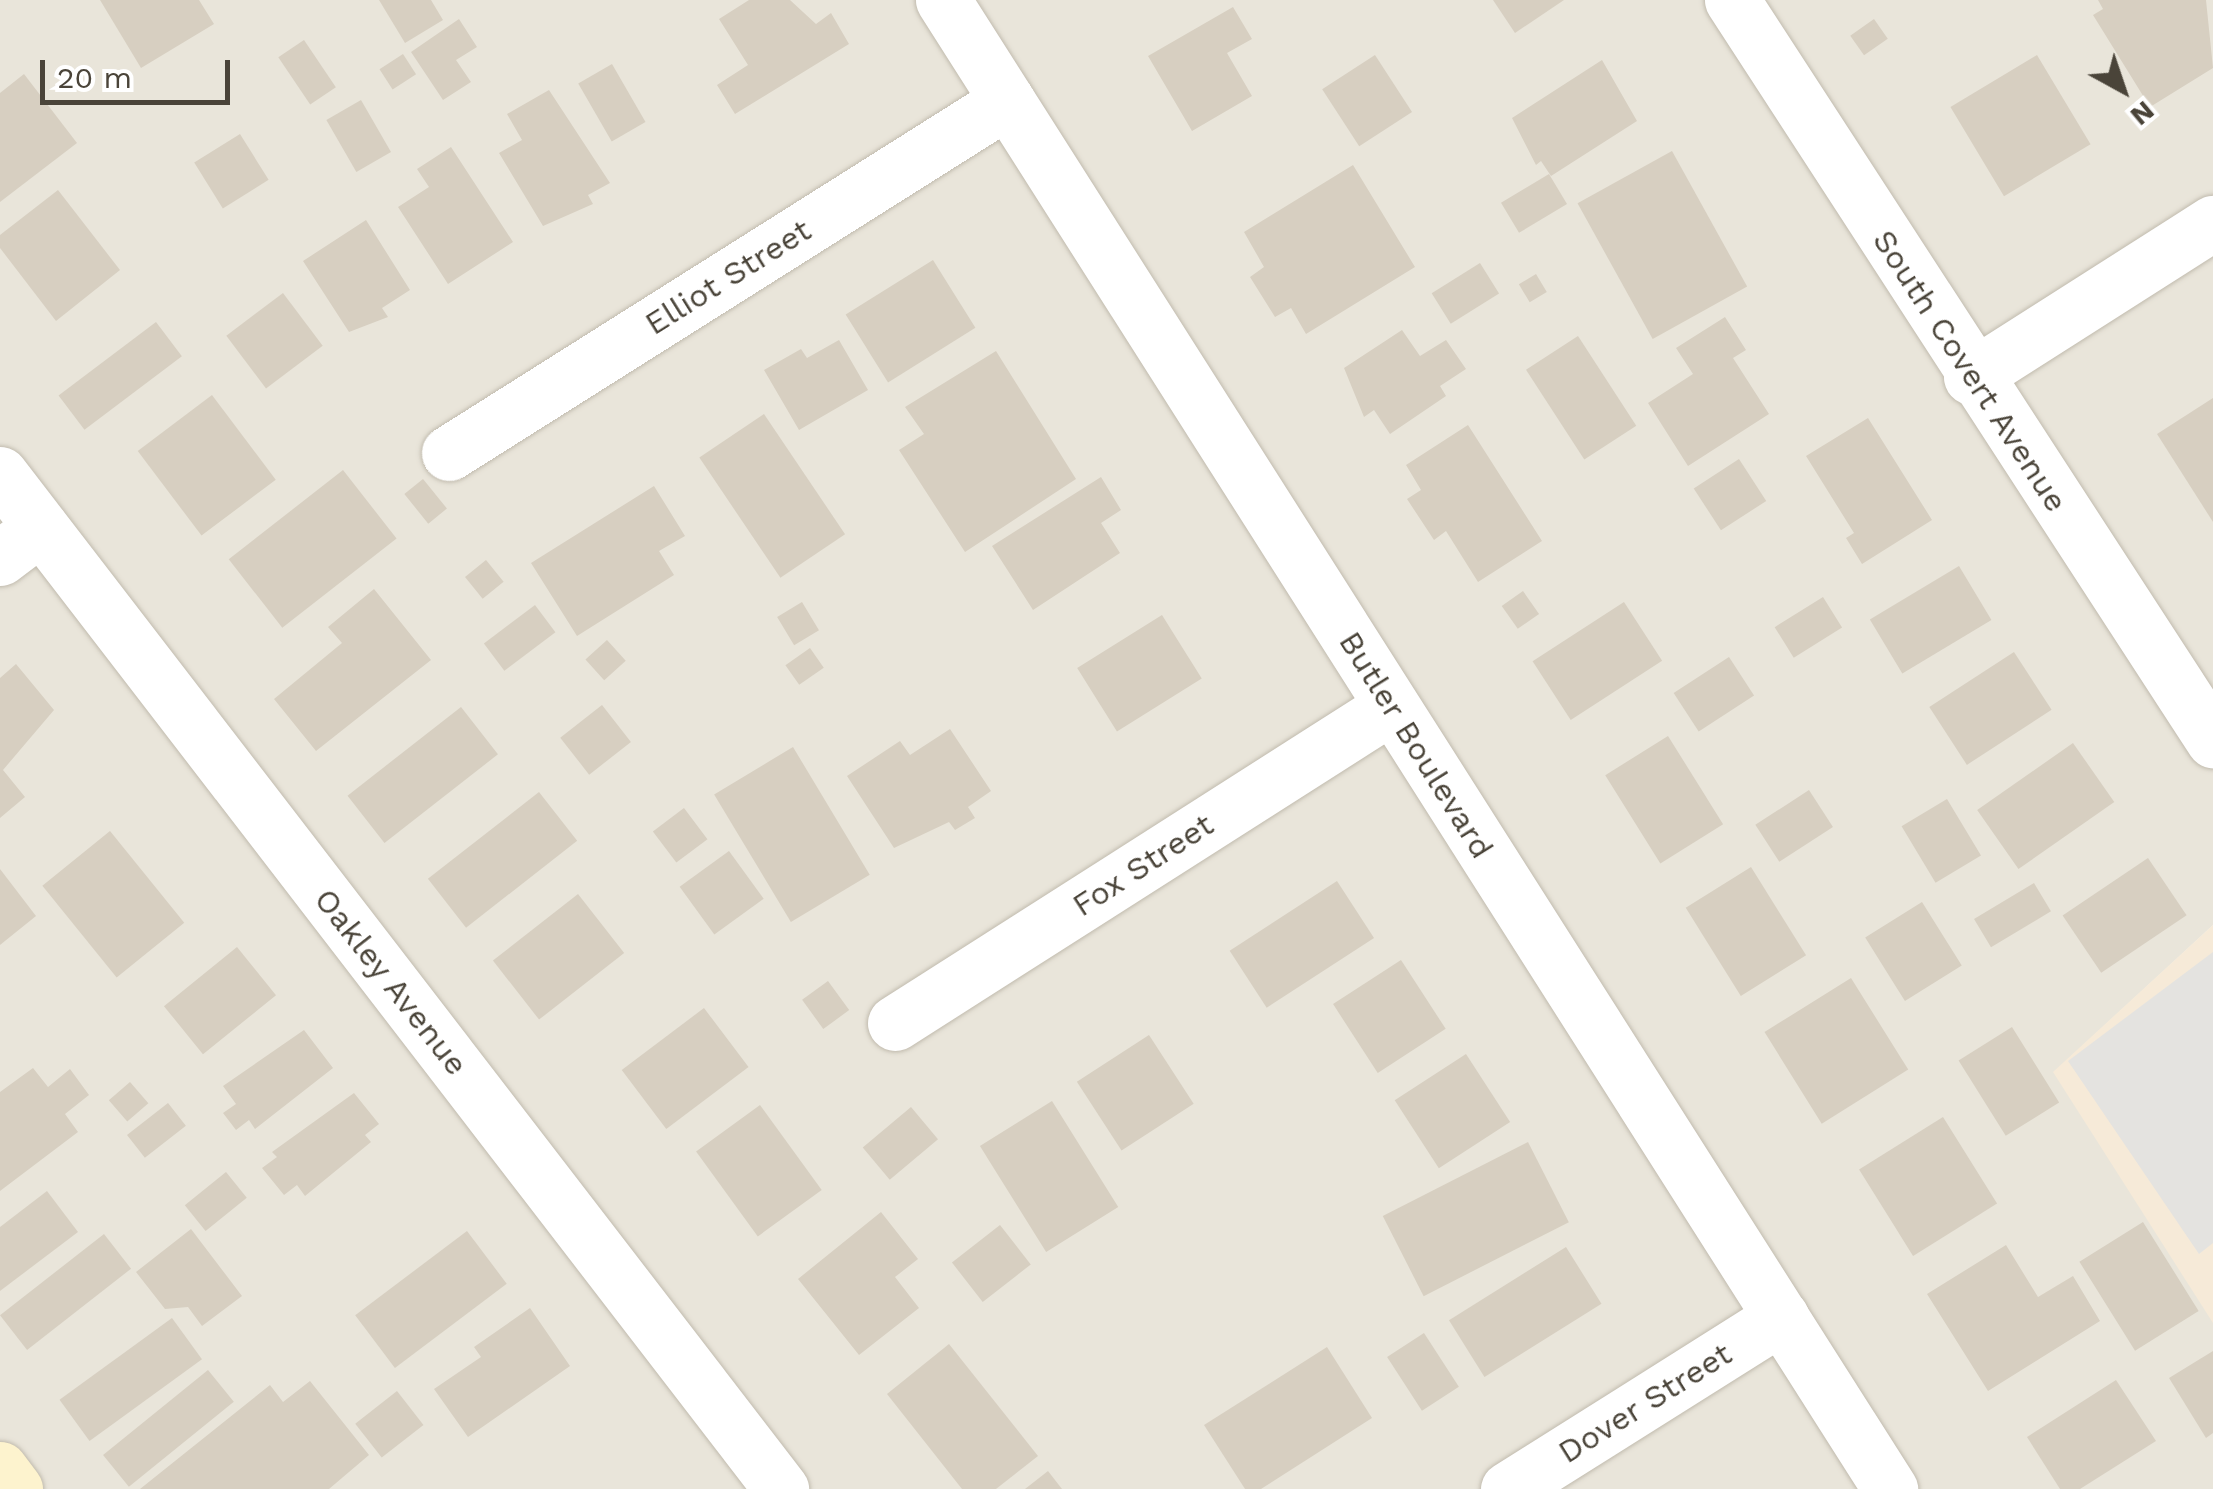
<!DOCTYPE html>
<html>
<head>
<meta charset="utf-8">
<style>
	body { margin:0 }
	#map { position:relative; width:2213px; height:1489px; overflow:hidden; background:#f5f3ec; font-family:"Work Sans",sans-serif }
	div>[style] { position:absolute }
	.residential>* { inset:0; background:#e9e5da }
	.commercial>* { inset:0; background:#f6ead8 }
	.parking>* { inset:0; background:#e4e3e0 }
	.building>* { inset:0; background:#d7cfc1; transform-origin:0 0 }
	.roads { filter:drop-shadow(0 0 2px #c1bbae) drop-shadow(0 0 2px #c1bbae) }
	.street>* { height:55px; margin:-27.5px; padding:0 27.5px; transform-origin:27.5px; border-radius:27.5px; background:#fff }
	.secondary>* { height:55px; margin:-27.5px; padding:0 27.5px; transform-origin:27.5px; border-radius:27.5px; background:#fdf3ce }
	span { translate:-50% -50%; white-space:nowrap; text-align:center; line-height:1.15; -webkit-text-stroke:10px #fff; paint-order:stroke }
	.street-label { font-size:32px; color:#4a4439 }
	.north { position:absolute; left:2073px; top:40px; width:100px; height:100px; -webkit-text-stroke:8px #fff; paint-order:stroke; rotate:140deg; font-size:28px; font-weight:700; line-height:40px; text-align:center; color:#4a4439 }
	.north::after { content:''; display:block; margin:auto; width:35px; height:45px; background:#4a4439; clip-path:polygon(50% 0,100% 100%,50% 72%,0 100%) }
	.scale { position:absolute; left:40px; top:60px; width:190px; height:45px; box-sizing:border-box; border:5px solid #4a4439; border-top:0; padding-left:12px; font-size:30px; line-height:35px; white-space:nowrap; color:#4a4439; -webkit-text-stroke:8px #fff; paint-order:stroke }
</style>
</head>
<body>
<div id="map">
	<div class="residential">
		<i style="clip-path:polygon(0 0,2213px 0,2213px 925px,2054px 1072px,2213px 1317px,2213px 1489px,0 1489px)"></i>
	</div>
	<div class="commercial">
		<i style="clip-path:polygon(2213px 925px,2213px 1323px,2053px 1072px)"></i>
	</div>
	<div class="parking">
		<i style="clip-path:polygon(2213px 952px,2213px 1243px,2199px 1254px,2068px 1061px)"></i>
	</div>
	<div class="building">
		<i style="clip-path:polygon(100px 0,199px 0,214px 24px,141px 68px)"></i>
		<i style="clip-path:polygon(379px 0,431px 0,443px 20px,405px 43px)"></i>
		<i style="clip-path:polygon(749px 0,790px 0,816px 24px,831px 13px,849px 44px,735px 114px,717px 85px,748px 65px,719px 19px)"></i>
		<i style="clip-path:polygon(1493px 0,1564px 0,1515px 33px)"></i>
		<i style="clip-path:polygon(2098px 0,2206px 0,2213px 68px,2150px 107px,2093px 15px,2103px 9px)"></i>
		<i style="clip-path:polygon(1233px 7px,1252px 39px,1227px 53px,1252px 96px,1192px 131px,1148px 56px)"></i>
		<i style="clip-path:polygon(459px 19px,477px 47px,456px 60px,471px 82px,443px 100px,411px 52px)"></i>
		<i style="left:1874px;top:19px;width:24px;height:29px;rotate:55deg"></i>
		<i style="left:304px;top:40px;width:57px;height:31px;rotate:56deg"></i>
		<i style="left:403px;top:54px;width:24px;height:28px;rotate:57deg"></i>
		<i style="left:1375px;top:55px;width:68px;height:63px;rotate:57deg"></i>
		<i style="left:2037px;top:55px;width:104px;height:101px;rotate:59deg"></i>
		<i style="clip-path:polygon(1602px 60px,1637px 121px,1551px 176px,1541px 161px,1536px 165px,1512px 118px)"></i>
		<i style="left:612px;top:64px;width:67px;height:39px;rotate:60deg"></i>
		<i style="clip-path:polygon(24px 74px,77px 143px,0 202px,0 93px)"></i>
		<i style="clip-path:polygon(549px 90px,610px 183px,588px 195px,593px 204px,543px 226px,499px 153px,522px 140px,507px 114px)"></i>
		<i style="left:361px;top:100px;width:60px;height:40px;rotate:60deg"></i>
		<i style="left:240px;top:134px;width:54px;height:54px;rotate:58deg"></i>
		<i style="clip-path:polygon(451px 147px,513px 242px,448px 284px,398px 207px,429px 187px,417px 169px)"></i>
		<i style="left:1672px;top:151px;width:155px;height:108px;rotate:61deg"></i>
		<i style="clip-path:polygon(1353px 165px,1415px 267px,1306px 334px,1291px 308px,1275px 317px,1250px 277px,1264px 267px,1244px 232px)"></i>
		<i style="left:1549px;top:174px;width:35px;height:56px;rotate:59deg"></i>
		<i style="clip-path:polygon(58px 190px,120px 270px,56px 321px,0 248px,0 235px)"></i>
		<i style="clip-path:polygon(366px 220px,410px 290px,382px 308px,388px 317px,349px 332px,303px 261px)"></i>
		<i style="left:933px;top:260px;width:80px;height:103px;rotate:58deg"></i>
		<i style="left:1480px;top:263px;width:36px;height:57px;rotate:58deg"></i>
		<i style="left:1536px;top:274px;width:21px;height:20px;rotate:59deg"></i>
		<i style="left:283px;top:293px;width:66px;height:71px;rotate:53deg"></i>
		<i style="clip-path:polygon(1725px 317px,1746px 350px,1733px 358px,1769px 414px,1688px 466px,1648px 403px,1693px 374px,1676px 348px)"></i>
		<i style="left:156px;top:322px;width:43px;height:122px;rotate:53deg"></i>
		<i style="clip-path:polygon(1402px 330px,1420px 356px,1446px 340px,1466px 369px,1440px 386px,1446px 396px,1390px 434px,1374px 410px,1364px 417px,1344px 368px)"></i>
		<i style="left:1578px;top:336px;width:107px;height:62px;rotate:57deg"></i>
		<i style="clip-path:polygon(839px 340px,868px 390px,799px 430px,764px 370px,801px 349px,807px 358px)"></i>
		<i style="clip-path:polygon(996px 351px,1076px 479px,965px 552px,899px 450px,924px 434px,905px 407px)"></i>
		<i style="left:212px;top:395px;width:106px;height:93px;rotate:53deg"></i>
		<i style="clip-path:polygon(2213px 398px,2213px 522px,2157px 434px)"></i>
		<i style="left:764px;top:414px;width:145px;height:78px;rotate:56deg"></i>
		<i style="clip-path:polygon(1868px 418px,1932px 520px,1862px 564px,1846px 538px,1854px 533px,1806px 456px)"></i>
		<i style="clip-path:polygon(1468px 425px,1542px 541px,1478px 582px,1446px 531px,1434px 540px,1407px 499px,1421px 490px,1406px 465px)"></i>
		<i style="left:1739px;top:459px;width:50px;height:54px;rotate:57deg"></i>
		<i style="left:343px;top:470px;width:87px;height:145px;rotate:52deg"></i>
		<i style="clip-path:polygon(1101px 477px,1121px 510px,1101px 523px,1120px 553px,1033px 610px,992px 546px)"></i>
		<i style="left:423px;top:479px;width:38px;height:24px;rotate:51deg"></i>
		<i style="clip-path:polygon(654px 486px,685px 536px,659px 551px,674px 575px,577px 636px,531px 563px)"></i>
		<i style="left:486px;top:560px;width:28px;height:27px;rotate:51deg"></i>
		<i style="left:1959px;top:566px;width:63px;height:104px;rotate:59deg"></i>
		<i style="clip-path:polygon(374px 589px,431px 660px,316px 751px,274px 699px,342px 643px,328px 627px)"></i>
		<i style="left:1523px;top:591px;width:28px;height:26px;rotate:55deg"></i>
		<i style="left:1823px;top:597px;width:36px;height:57px;rotate:58deg"></i>
		<i style="left:802px;top:602px;width:33px;height:29px;rotate:59deg"></i>
		<i style="left:1624px;top:602px;width:70px;height:109px;rotate:57deg"></i>
		<i style="left:535px;top:605px;width:34px;height:64px;rotate:53deg"></i>
		<i style="left:1162px;top:615px;width:75px;height:100px;rotate:58deg"></i>
		<i style="left:607px;top:640px;width:28px;height:29px;rotate:48deg"></i>
		<i style="left:810px;top:648px;width:24px;height:30px;rotate:55deg"></i>
		<i style="left:2014px;top:652px;width:69px;height:101px;rotate:57deg"></i>
		<i style="left:1729px;top:657px;width:46px;height:66px;rotate:57deg"></i>
		<i style="clip-path:polygon(16px 664px,54px 710px,3px 770px,25px 797px,0 818px,0 678px)"></i>
		<i style="left:602px;top:705px;width:47px;height:53px;rotate:52deg"></i>
		<i style="left:461px;top:707px;width:60px;height:144px;rotate:52deg"></i>
		<i style="clip-path:polygon(950px 729px,991px 791px,968px 807px,975px 818px,955px 830px,949px 822px,894px 848px,847px 776px,900px 741px,910px 755px)"></i>
		<i style="left:1668px;top:736px;width:104px;height:74px;rotate:58deg"></i>
		<i style="left:2073px;top:743px;width:72px;height:117px;rotate:55deg"></i>
		<i style="left:793px;top:747px;width:149px;height:92px;rotate:59deg"></i>
		<i style="left:1809px;top:790px;width:44px;height:64px;rotate:57deg"></i>
		<i style="left:539px;top:792px;width:62px;height:141px;rotate:52deg"></i>
		<i style="left:1947px;top:799px;width:66px;height:53px;rotate:59deg"></i>
		<i style="left:684px;top:808px;width:39px;height:39px;rotate:53deg"></i>
		<i style="left:110px;top:831px;width:118px;height:87px;rotate:51deg"></i>
		<i style="left:729px;top:851px;width:59px;height:61px;rotate:54deg"></i>
		<i style="left:2148px;top:858px;width:69px;height:103px;rotate:56deg"></i>
		<i style="left:1751px;top:867px;width:104px;height:77px;rotate:58deg"></i>
		<i style="clip-path:polygon(0 869px,36px 916px,0 945px)"></i>
		<i style="left:1337px;top:881px;width:68px;height:128px;rotate:57deg"></i>
		<i style="left:2034px;top:883px;width:33px;height:70px;rotate:59deg"></i>
		<i style="left:578px;top:894px;width:75px;height:108px;rotate:52deg"></i>
		<i style="left:1922px;top:902px;width:75px;height:67px;rotate:58deg"></i>
		<i style="left:237px;top:947px;width:62px;height:94px;rotate:51deg"></i>
		<i style="left:1401px;top:960px;width:82px;height:81px;rotate:57deg"></i>
		<i style="left:1851px;top:978px;width:108px;height:102px;rotate:58deg"></i>
		<i style="left:828px;top:981px;width:36px;height:32px;rotate:54deg"></i>
		<i style="left:704px;top:1008px;width:74px;height:103px;rotate:53deg"></i>
		<i style="left:2012px;top:1027px;width:89px;height:63px;rotate:58deg"></i>
		<i style="clip-path:polygon(304px 1030px,333px 1068px,255px 1129px,249px 1120px,236px 1130px,223px 1113px,236px 1104px,223px 1086px)"></i>
		<i style="left:1149px;top:1035px;width:82px;height:86px;rotate:57deg"></i>
		<i style="left:1466px;top:1054px;width:81px;height:85px;rotate:57deg"></i>
		<i style="clip-path:polygon(33px 1068px,48px 1087px,70px 1069px,89px 1095px,65px 1114px,78px 1132px,0 1191px,0 1092px)"></i>
		<i style="left:130px;top:1082px;width:28px;height:28px;rotate:49deg"></i>
		<i style="clip-path:polygon(354px 1093px,379px 1124px,365px 1135px,371px 1142px,305px 1196px,297px 1185px,284px 1195px,262px 1168px,277px 1157px,272px 1152px)"></i>
		<i style="left:1052px;top:1101px;width:125px;height:85px;rotate:58deg"></i>
		<i style="left:168px;top:1103px;width:29px;height:52px;rotate:52deg"></i>
		<i style="left:760px;top:1105px;width:105px;height:79px;rotate:54deg"></i>
		<i style="left:911px;top:1107px;width:42px;height:63px;rotate:50deg"></i>
		<i style="left:1943px;top:1117px;width:102px;height:99px;rotate:58deg"></i>
		<i style="left:1528px;top:1142px;width:90px;height:163px;rotate:63deg"></i>
		<i style="left:226px;top:1172px;width:33px;height:53px;rotate:51deg"></i>
		<i style="clip-path:polygon(47px 1191px,78px 1232px,0 1291px,0 1227px)"></i>
		<i style="clip-path:polygon(881px 1212px,918px 1259px,895px 1277px,919px 1308px,859px 1355px,798px 1279px)"></i>
		<i style="left:2143px;top:1222px;width:105px;height:75px;rotate:58deg"></i>
		<i style="left:1000px;top:1225px;width:50px;height:61px;rotate:52deg"></i>
		<i style="clip-path:polygon(191px 1229px,242px 1296px,202px 1326px,188px 1307px,165px 1309px,136px 1272px)"></i>
		<i style="left:467px;top:1231px;width:66px;height:140px;rotate:53deg"></i>
		<i style="left:104px;top:1234px;width:44px;height:132px;rotate:52deg"></i>
		<i style="clip-path:polygon(2006px 1245px,2038px 1297px,2073px 1276px,2100px 1321px,1988px 1391px,1927px 1294px)"></i>
		<i style="left:1566px;top:1247px;width:67px;height:138px;rotate:58deg"></i>
		<i style="clip-path:polygon(530px 1308px,570px 1366px,468px 1437px,434px 1389px,481px 1357px,474px 1347px)"></i>
		<i style="left:172px;top:1318px;width:51px;height:139px;rotate:54deg"></i>
		<i style="left:1424px;top:1333px;width:64px;height:44px;rotate:57deg"></i>
		<i style="clip-path:polygon(949px 1344px,1038px 1456px,996px 1489px,962px 1489px,887px 1394px)"></i>
		<i style="clip-path:polygon(1327px 1347px,1372px 1418px,1261px 1489px,1245px 1489px,1204px 1425px)"></i>
		<i style="clip-path:polygon(2213px 1351px,2213px 1433px,2206px 1438px,2169px 1378px)"></i>
		<i style="left:208px;top:1370px;width:41px;height:135px;rotate:51deg"></i>
		<i style="clip-path:polygon(2116px 1380px,2156px 1441px,2080px 1489px,2060px 1489px,2027px 1437px)"></i>
		<i style="clip-path:polygon(310px 1381px,369px 1455px,329px 1489px,140px 1489px,270px 1385px,283px 1402px)"></i>
		<i style="left:397px;top:1391px;width:43px;height:53px;rotate:52deg"></i>
		<i style="clip-path:polygon(1048px 1471px,1062px 1489px,1025px 1489px)"></i>
	</div>
	<div class="roads">
		<div class="street">
			<i style="left:943px;top:0;width:1765px;rotate:57.54deg"></i>
			<i style="left:1732px;top:0;width:883px;rotate:56.98deg"></i>
			<i style="left:1971px;top:377px;width:287px;rotate:-32.5deg"></i>
			<i style="left:449px;top:453px;width:660px;rotate:-32.24deg"></i>
			<i style="left:0;top:474px;width:1281px;rotate:52.42deg"></i>
			<i style="left:0;top:558px;width:51px;rotate:-37.1deg"></i>
			<i style="left:895px;top:1023px;width:589px;rotate:-32.53deg"></i>
			<i style="left:1508px;top:1489px;width:323px;rotate:-32.2deg"></i>
		</div>
		<div class="secondary">
			<i style="left:0;top:1469px;width:25px;rotate:53deg"></i>
		</div>
	</div>
	<div class="street-label">
		<span style="left:728px;top:277px;rotate:-32deg">Elliot Street</span>
		<span style="left:1970px;top:371px;rotate:57deg">South Covert Avenue</span>
		<span style="left:1416px;top:745px;rotate:58deg">Butler Boulevard</span>
		<span style="left:1143px;top:865px;rotate:-33deg">Fox Street</span>
		<span style="left:391px;top:982px;rotate:52deg">Oakley Avenue</span>
		<span style="left:1645px;top:1403px;rotate:-32deg">Dover Street</span>
	</div>
	<div class="north">N</div>
	<div class="scale">20 m</div>
</div>
</body>
</html>
